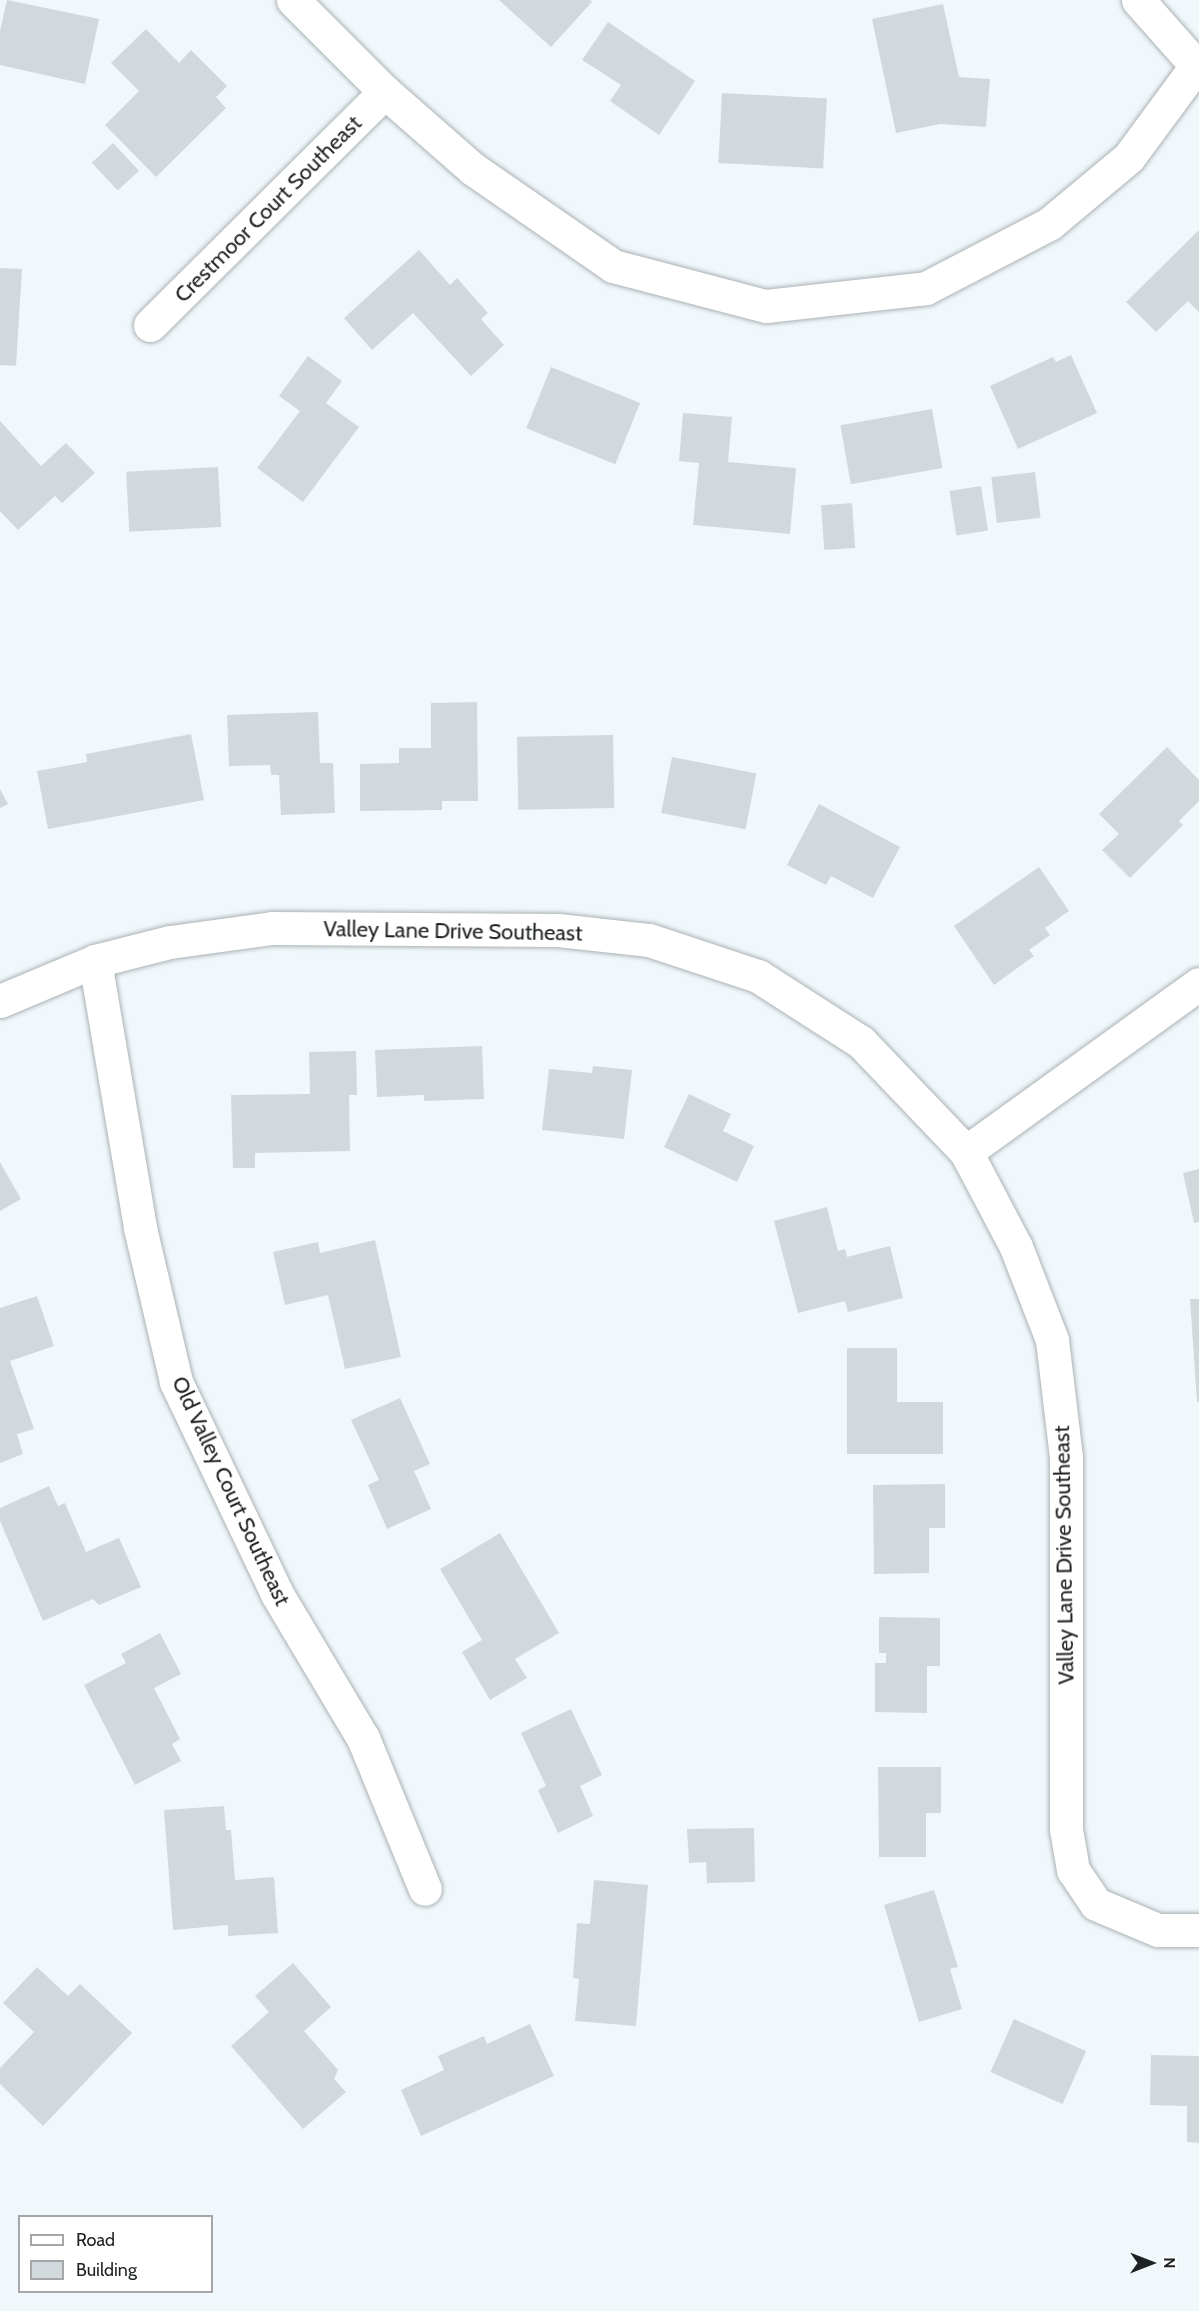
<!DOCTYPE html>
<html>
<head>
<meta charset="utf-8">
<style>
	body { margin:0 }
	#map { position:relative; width:1199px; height:2311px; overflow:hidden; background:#f1f8fc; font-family:Cabin,sans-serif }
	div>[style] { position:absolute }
	.building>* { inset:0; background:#d2d9dc; transform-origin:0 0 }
	.roads { filter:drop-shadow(0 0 2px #abb2b5) drop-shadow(0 0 2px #abb2b5) }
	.minor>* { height:33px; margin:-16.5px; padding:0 16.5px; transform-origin:16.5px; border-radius:16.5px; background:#fff }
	span { translate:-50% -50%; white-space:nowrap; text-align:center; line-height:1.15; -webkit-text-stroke:6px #fff; paint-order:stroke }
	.street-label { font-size:22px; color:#1e2122 }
	.legend { position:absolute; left:18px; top:2215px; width:195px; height:78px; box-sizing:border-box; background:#fff; border:2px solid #a5a6a7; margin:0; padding:8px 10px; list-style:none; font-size:18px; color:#1e2122 }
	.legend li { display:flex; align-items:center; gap:12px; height:30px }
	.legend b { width:30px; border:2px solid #a5a6a7 }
	.north { position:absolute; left:1121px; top:2233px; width:60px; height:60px; -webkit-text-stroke:4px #fff; paint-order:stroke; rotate:90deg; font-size:16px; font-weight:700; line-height:24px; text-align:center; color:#1e2122 }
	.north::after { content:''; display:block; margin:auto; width:21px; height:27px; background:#1e2122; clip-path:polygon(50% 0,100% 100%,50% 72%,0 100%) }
</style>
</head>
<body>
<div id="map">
	<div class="building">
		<i style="clip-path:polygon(7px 0,99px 19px,85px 84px,0 65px,0 31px)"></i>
		<i style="clip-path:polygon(499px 0,590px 0,592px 2px,551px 47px)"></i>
		<i style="clip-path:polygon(943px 4px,959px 77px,990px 79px,986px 127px,940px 124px,896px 133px,872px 19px)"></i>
		<i style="clip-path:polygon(608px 22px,695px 81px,659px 135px,610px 101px,621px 85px,582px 60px)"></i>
		<i style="clip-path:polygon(146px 29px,179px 63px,191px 50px,227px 86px,216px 97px,226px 108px,156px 177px,105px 125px,139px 91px,111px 63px)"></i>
		<i style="left:722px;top:93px;width:105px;height:70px;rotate:3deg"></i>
		<i style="left:113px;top:143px;width:38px;height:29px;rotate:47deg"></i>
		<i style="clip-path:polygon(1199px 230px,1199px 312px,1188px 301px,1156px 332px,1126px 302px)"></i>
		<i style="clip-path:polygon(419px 250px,450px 285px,457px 278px,488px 313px,481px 319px,504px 345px,471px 376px,413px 313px,372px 350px,344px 318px)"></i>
		<i style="clip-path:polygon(0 268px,22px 269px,16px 366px,0 365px)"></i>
		<i style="clip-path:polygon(1071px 355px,1097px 413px,1018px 449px,990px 386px,1053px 357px,1056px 362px)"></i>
		<i style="clip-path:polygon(308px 356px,342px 381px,326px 403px,359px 427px,303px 502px,257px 468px,300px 411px,279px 396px)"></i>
		<i style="left:551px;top:367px;width:96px;height:66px;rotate:22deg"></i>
		<i style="left:932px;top:409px;width:60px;height:93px;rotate:80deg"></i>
		<i style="clip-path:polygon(683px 413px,732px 417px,728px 462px,796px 468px,790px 534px,693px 525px,699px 463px,679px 461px)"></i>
		<i style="clip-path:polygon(0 421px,41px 466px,66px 443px,95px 473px,62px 503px,55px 496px,18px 530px,0 511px)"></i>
		<i style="left:218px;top:467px;width:60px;height:92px;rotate:87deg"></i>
		<i style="left:1035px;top:472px;width:46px;height:44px;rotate:83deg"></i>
		<i style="left:981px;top:486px;width:45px;height:32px;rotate:81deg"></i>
		<i style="left:852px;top:503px;width:45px;height:31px;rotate:86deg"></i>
		<i style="clip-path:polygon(477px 702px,478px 801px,442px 801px,442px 810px,360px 811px,360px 764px,399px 763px,399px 748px,431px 748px,431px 703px)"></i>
		<i style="clip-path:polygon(318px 712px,320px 763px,333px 763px,335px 813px,281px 815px,279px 775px,271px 775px,270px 765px,229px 766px,227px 715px)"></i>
		<i style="clip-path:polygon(191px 734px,204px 800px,48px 829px,37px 771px,87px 762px,86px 754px)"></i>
		<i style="left:613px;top:735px;width:73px;height:96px;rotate:89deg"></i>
		<i style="clip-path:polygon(1167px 747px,1199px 780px,1199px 801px,1179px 821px,1183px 825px,1130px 878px,1102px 850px,1119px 834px,1099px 814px)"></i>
		<i style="left:672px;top:757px;width:86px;height:57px;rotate:11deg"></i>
		<i style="clip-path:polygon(0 789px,8px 804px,0 808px)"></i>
		<i style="clip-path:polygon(819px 804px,900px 847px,873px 898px,831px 876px,826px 885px,787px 865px)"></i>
		<i style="clip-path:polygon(1039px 867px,1069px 911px,1045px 928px,1050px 935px,1029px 950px,1034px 956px,994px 985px,954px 926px)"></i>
		<i style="clip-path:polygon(482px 1046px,484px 1099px,424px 1101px,424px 1095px,377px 1097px,375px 1050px)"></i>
		<i style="clip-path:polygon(356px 1051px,357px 1095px,349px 1095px,350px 1151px,255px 1153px,255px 1168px,233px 1168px,231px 1095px,310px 1094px,309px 1052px)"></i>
		<i style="clip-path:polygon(593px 1066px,632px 1070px,624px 1139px,542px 1130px,549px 1069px,592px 1073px)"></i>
		<i style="clip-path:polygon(689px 1094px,731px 1114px,723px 1131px,754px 1146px,737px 1182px,664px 1147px)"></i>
		<i style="clip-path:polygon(0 1162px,21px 1199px,0 1211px)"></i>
		<i style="clip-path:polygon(1199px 1169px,1199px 1222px,1194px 1223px,1183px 1173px)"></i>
		<i style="clip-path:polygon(827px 1207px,838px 1251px,845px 1249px,847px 1257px,890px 1246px,903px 1298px,848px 1312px,845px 1301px,798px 1313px,774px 1221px)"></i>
		<i style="clip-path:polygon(375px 1240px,401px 1357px,345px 1369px,328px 1295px,285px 1305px,273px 1252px,318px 1242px,320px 1253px)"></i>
		<i style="clip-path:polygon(37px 1296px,54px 1346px,10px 1361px,34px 1429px,17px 1434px,23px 1454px,0 1463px,0 1308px)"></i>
		<i style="clip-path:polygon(1190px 1299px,1199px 1299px,1199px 1402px,1197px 1402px)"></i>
		<i style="clip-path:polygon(847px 1348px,897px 1348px,897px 1402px,943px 1402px,943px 1454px,847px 1454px)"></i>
		<i style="clip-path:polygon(400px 1398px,430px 1464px,414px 1471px,431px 1509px,387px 1529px,368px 1485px,379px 1480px,351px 1420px)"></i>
		<i style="clip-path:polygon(945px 1484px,945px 1528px,929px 1528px,929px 1573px,874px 1574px,873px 1485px)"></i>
		<i style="clip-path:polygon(49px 1486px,58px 1506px,65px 1503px,86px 1552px,119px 1538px,141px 1587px,99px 1605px,93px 1599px,43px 1621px,0 1521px,0 1508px)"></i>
		<i style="clip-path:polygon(500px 1533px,559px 1633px,515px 1659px,527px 1678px,490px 1700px,462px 1652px,482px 1640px,440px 1569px)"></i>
		<i style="clip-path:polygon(879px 1617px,940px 1618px,940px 1666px,927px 1666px,927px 1713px,875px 1712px,875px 1663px,886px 1663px,886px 1653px,879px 1653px)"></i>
		<i style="clip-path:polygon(160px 1633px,181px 1674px,154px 1688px,180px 1739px,172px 1744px,181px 1761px,135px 1785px,84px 1685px,126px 1663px,121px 1654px)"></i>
		<i style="clip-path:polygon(571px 1709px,602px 1775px,580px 1786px,593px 1816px,558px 1833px,538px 1790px,546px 1786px,521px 1733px)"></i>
		<i style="clip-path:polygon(878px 1767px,941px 1767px,941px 1813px,926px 1813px,926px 1857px,879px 1857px)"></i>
		<i style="clip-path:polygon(224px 1806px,226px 1830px,231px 1830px,235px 1880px,274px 1877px,278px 1933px,228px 1936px,228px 1925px,173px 1930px,164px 1810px)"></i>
		<i style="clip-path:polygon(754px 1828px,755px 1882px,707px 1883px,706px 1862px,689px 1863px,687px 1829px)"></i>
		<i style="clip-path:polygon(594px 1880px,648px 1885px,636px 2026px,575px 2021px,579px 1979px,573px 1978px,577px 1923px,590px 1924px)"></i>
		<i style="clip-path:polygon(934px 1890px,958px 1967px,950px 1969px,962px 2009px,919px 2022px,884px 1905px)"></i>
		<i style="clip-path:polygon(293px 1963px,331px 2007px,304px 2031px,338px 2070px,334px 2079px,346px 2092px,303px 2129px,231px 2046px,269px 2012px,255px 1996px)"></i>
		<i style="clip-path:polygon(37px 1967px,68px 1996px,80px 1984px,132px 2033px,43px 2126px,0 2084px,0 2068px,34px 2032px,3px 2003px)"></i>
		<i style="left:1014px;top:2019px;width:79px;height:58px;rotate:24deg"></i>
		<i style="clip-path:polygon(530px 2024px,554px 2076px,421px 2136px,401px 2090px,444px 2070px,438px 2056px,484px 2036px,487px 2044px)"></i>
		<i style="clip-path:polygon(1151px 2055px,1199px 2056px,1199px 2143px,1187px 2142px,1187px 2106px,1150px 2105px)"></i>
	</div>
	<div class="roads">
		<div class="minor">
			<i style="left:293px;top:0;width:130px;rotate:45deg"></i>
			<i style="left:385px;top:92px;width:117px;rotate:41.2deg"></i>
			<i style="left:473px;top:169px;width:170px;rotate:34.7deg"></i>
			<i style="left:613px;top:266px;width:158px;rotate:14.7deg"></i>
			<i style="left:766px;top:306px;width:161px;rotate:-6.4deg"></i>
			<i style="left:926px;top:288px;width:139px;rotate:-27.5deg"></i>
			<i style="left:1049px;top:224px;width:104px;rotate:-39.9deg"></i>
			<i style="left:1129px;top:157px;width:113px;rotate:-53.6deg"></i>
			<i style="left:1138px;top:0;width:92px;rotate:48.5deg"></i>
			<i style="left:150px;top:325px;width:331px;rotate:-44.8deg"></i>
			<i style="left:95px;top:961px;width:271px;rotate:80.4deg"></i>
			<i style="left:140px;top:1228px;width:158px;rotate:76.8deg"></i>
			<i style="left:176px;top:1382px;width:235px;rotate:64.5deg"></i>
			<i style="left:277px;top:1594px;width:168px;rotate:59.2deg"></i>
			<i style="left:363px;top:1738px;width:163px;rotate:67.7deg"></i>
			<i style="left:0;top:1001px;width:103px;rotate:-22.8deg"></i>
			<i style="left:95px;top:961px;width:77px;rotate:-14.2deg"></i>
			<i style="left:170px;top:942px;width:103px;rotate:-7.8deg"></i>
			<i style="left:272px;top:928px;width:286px;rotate:0.4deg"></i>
			<i style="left:558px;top:930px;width:92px;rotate:6.3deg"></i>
			<i style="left:649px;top:940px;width:115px;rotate:18.3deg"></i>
			<i style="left:758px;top:976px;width:122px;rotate:32.7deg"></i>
			<i style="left:861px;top:1042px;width:152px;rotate:46.3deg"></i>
			<i style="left:966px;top:1152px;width:107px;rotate:62.2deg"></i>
			<i style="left:1016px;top:1247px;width:100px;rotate:68.8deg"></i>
			<i style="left:1052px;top:1340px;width:118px;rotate:83.2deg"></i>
			<i style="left:1066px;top:1457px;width:372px;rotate:90deg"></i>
			<i style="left:1066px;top:1829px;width:42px;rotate:80.3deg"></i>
			<i style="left:1073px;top:1870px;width:41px;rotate:55.9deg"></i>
			<i style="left:1096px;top:1904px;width:67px;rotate:22.8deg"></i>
			<i style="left:1158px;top:1930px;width:41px"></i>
			<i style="left:966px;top:1152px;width:287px;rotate:-35.8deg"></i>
		</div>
	</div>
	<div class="street-label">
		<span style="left:268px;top:209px;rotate:-45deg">Crestmoor Court Southeast</span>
		<span style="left:453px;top:931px;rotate:1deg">Valley Lane Drive Southeast</span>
		<span style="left:231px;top:1491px;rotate:65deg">Old Valley Court Southeast</span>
		<span style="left:1064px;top:1555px;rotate:-91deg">Valley Lane Drive Southeast</span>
	</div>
	<ul class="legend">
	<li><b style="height:8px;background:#fff"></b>Road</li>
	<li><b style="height:16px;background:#d2d9dc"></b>Building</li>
	</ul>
	<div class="north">N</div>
</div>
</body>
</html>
